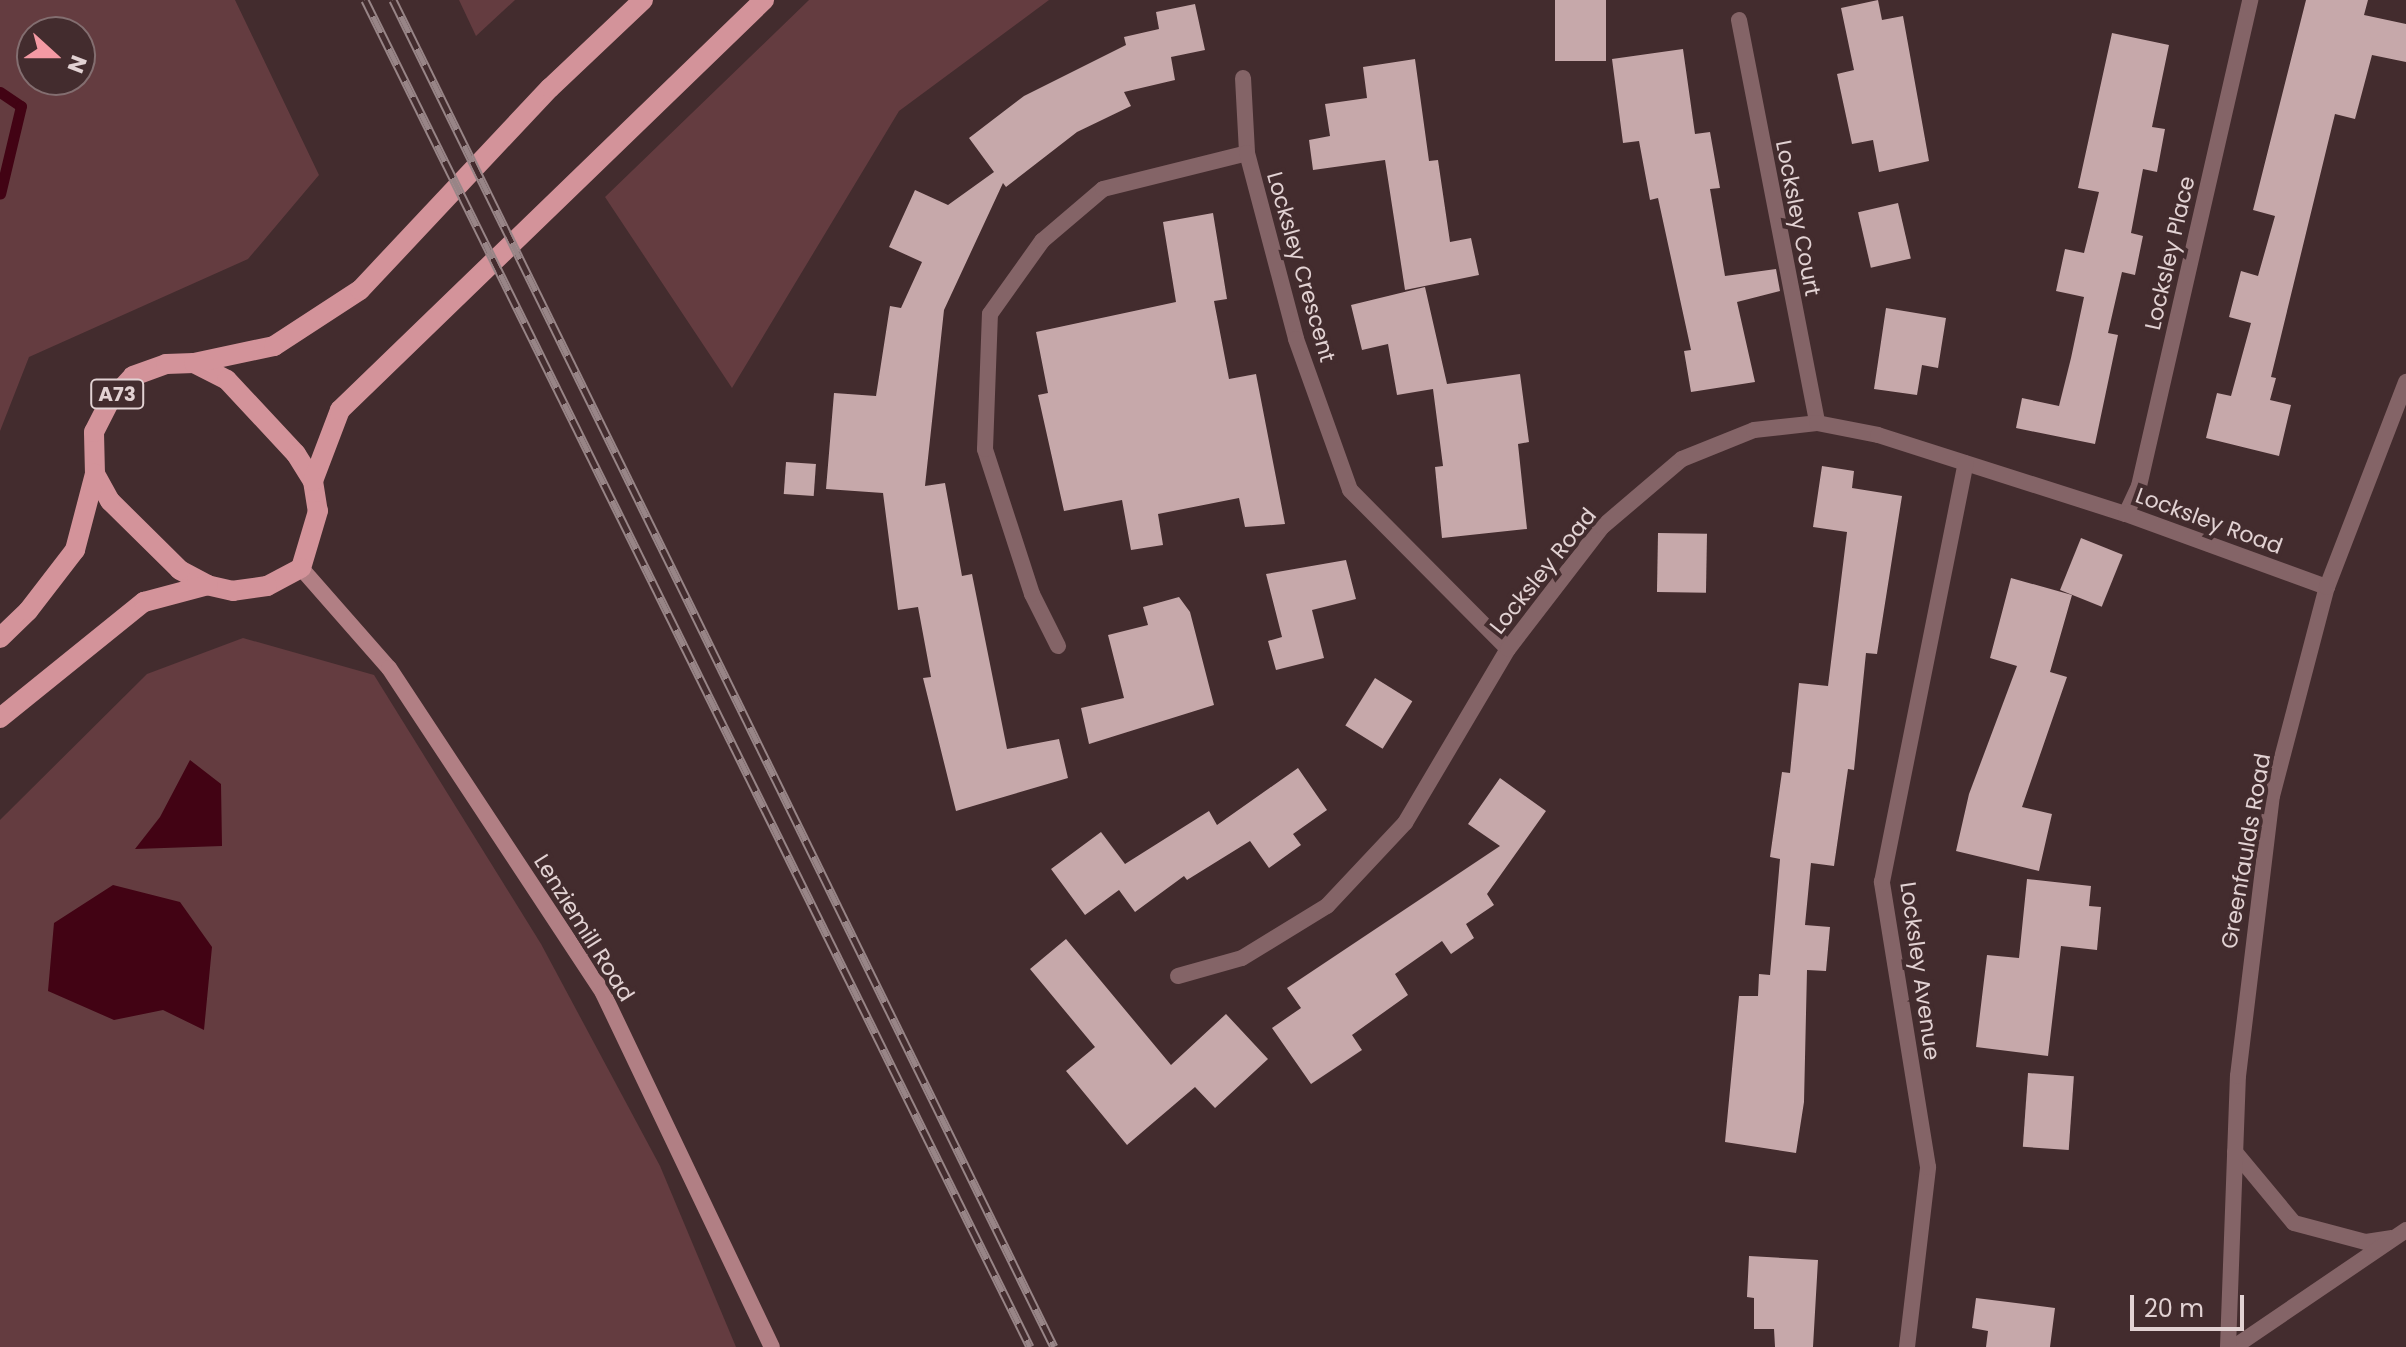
<!DOCTYPE html>
<html>
<head>
<meta charset="utf-8">
<style>
	body { margin:0 }
	#map { position:relative; width:2406px; height:1347px; overflow:hidden; background:#432c2e; font-family:Poppins,sans-serif }
	div>[style] { position:absolute }
	.green>* { inset:0; background:#643c40 }
	.water>* { inset:0; background:#420314 }
	.stream>* { height:11px; margin:-5.5px; padding:0 5.5px; transform-origin:5.5px; border-radius:5.5px; background:#420314 }
	.building>* { inset:0; background:#c6a8aa; transform-origin:0 0 }
	.minor>* { height:16px; margin:-8px; padding:0 8px; transform-origin:8px; border-radius:8px; background:#846467 }
	.tertiary>* { height:16px; margin:-8px; padding:0 8px; transform-origin:8px; border-radius:8px; background:#846467 }
	.secondary>* { height:16px; margin:-8px; padding:0 8px; transform-origin:8px; border-radius:8px; background:#b17f84 }
	.primary>* { height:20px; margin:-10px; padding:0 10px; transform-origin:10px; border-radius:10px; background:#d3939a }
	.rail>* { height:9px; margin-top:-4.5px; transform-origin:0; background:repeating-linear-gradient(90deg,#432c2e 0 18px,#988587 0 36px); box-sizing:border-box; border-block:2px solid #988587 }
	span { translate:-50% -50%; white-space:nowrap; text-align:center; line-height:1.15; -webkit-text-stroke:8px #432c2e; paint-order:stroke }
	.shield-label span { padding:2px 6px; background:#432c2e; border:2px solid; border-radius:6px; -webkit-text-stroke-width:0 }
	.shield-label { font-size:20px; color:#e2d2d3; font-weight:700 }
	.street-label { font-size:22px; color:#e2d2d3 }
	.north { position:absolute; left:16px; top:16px; width:80px; height:80px; box-sizing:border-box; background:#432c2e; border:2px solid #836e70; border-radius:50%; rotate:111deg; font-size:22px; font-weight:700; line-height:32px; text-align:center; color:#e2d2d3 }
	.north::after { content:''; display:block; margin:auto; width:28px; height:36px; background:#f49aa4; clip-path:polygon(50% 0,100% 100%,50% 72%,0 100%) }
	.scale { position:absolute; left:2130px; top:1295px; width:114px; height:36px; box-sizing:border-box; border:4px solid #e2d2d3; border-top:0; padding-left:10px; font-size:24px; line-height:28px; white-space:nowrap; color:#e2d2d3; -webkit-text-stroke:6px #432c2e; paint-order:stroke }
</style>
</head>
<body>
<div id="map">
	<div class="green">
		<i style="clip-path:polygon(evenodd,0 0,235px 0,319px 175px,248px 259px,29px 357px,0 431px,0 0,32px 32px,80px 32px,80px 80px,32px 80px,32px 32px)"></i>
		<i style="clip-path:polygon(459px 0,515px 0,476px 36px)"></i>
		<i style="clip-path:polygon(809px 0,1049px 0,899px 111px,732px 388px,605px 197px)"></i>
		<i style="clip-path:polygon(243px 638px,374px 675px,541px 944px,660px 1166px,736px 1347px,0 1347px,0 820px,147px 674px)"></i>
	</div>
	<div class="water">
		<i style="clip-path:polygon(190px 760px,221px 784px,222px 846px,135px 849px,160px 817px)"></i>
		<i style="clip-path:polygon(113px 885px,180px 902px,212px 947px,204px 1030px,163px 1010px,114px 1020px,48px 991px,54px 923px)"></i>
	</div>
	<div class="stream">
		<i style="left:0;top:92px;width:25px;rotate:34deg"></i>
		<i style="left:21px;top:106px;width:90px;rotate:103.4deg"></i>
	</div>
	<div class="building">
		<i style="left:1555px;top:0;width:51px;height:61px"></i>
		<i style="clip-path:polygon(1878px 0,1882px 20px,1903px 16px,1929px 161px,1879px 172px,1873px 140px,1852px 144px,1837px 74px,1854px 70px,1841px 8px)"></i>
		<i style="clip-path:polygon(2306px 0,2368px 0,2364px 15px,2406px 24px,2406px 62px,2372px 55px,2355px 119px,2335px 114px,2271px 377px,2276px 378px,2270px 400px,2291px 405px,2279px 456px,2206px 438px,2217px 393px,2231px 396px,2251px 323px,2229px 317px,2241px 271px,2258px 276px,2275px 216px,2253px 210px)"></i>
		<i style="clip-path:polygon(1195px 4px,1205px 50px,1171px 57px,1175px 80px,1124px 92px,1131px 106px,1077px 132px,1006px 187px,1003px 183px,944px 310px,925px 486px,945px 483px,962px 576px,972px 574px,1007px 749px,1059px 739px,1068px 778px,956px 811px,923px 678px,931px 677px,918px 607px,898px 610px,883px 493px,826px 489px,834px 393px,876px 396px,890px 306px,901px 308px,922px 262px,889px 247px,915px 190px,948px 205px,994px 172px,969px 138px,1024px 96px,1126px 45px,1124px 37px,1159px 29px,1156px 12px)"></i>
		<i style="clip-path:polygon(2112px 33px,2169px 45px,2152px 127px,2165px 129px,2157px 172px,2143px 169px,2131px 233px,2143px 236px,2135px 275px,2122px 272px,2108px 333px,2118px 335px,2095px 444px,2016px 428px,2022px 398px,2059px 406px,2071px 358px,2084px 297px,2056px 291px,2065px 249px,2084px 253px,2099px 192px,2078px 188px)"></i>
		<i style="clip-path:polygon(1683px 49px,1695px 134px,1710px 132px,1720px 188px,1710px 189px,1725px 276px,1776px 269px,1780px 291px,1737px 302px,1755px 382px,1691px 392px,1684px 351px,1691px 350px,1658px 198px,1650px 200px,1639px 141px,1623px 143px,1612px 59px)"></i>
		<i style="clip-path:polygon(1415px 59px,1429px 161px,1438px 160px,1450px 242px,1471px 238px,1479px 275px,1405px 290px,1385px 160px,1313px 170px,1309px 140px,1330px 136px,1325px 104px,1367px 98px,1363px 67px)"></i>
		<i style="left:1898px;top:203px;width:57px;height:41px;rotate:77deg"></i>
		<i style="clip-path:polygon(1213px 213px,1227px 299px,1214px 301px,1229px 379px,1256px 374px,1285px 524px,1245px 527px,1239px 498px,1158px 514px,1163px 545px,1131px 550px,1122px 500px,1064px 511px,1038px 395px,1048px 393px,1036px 332px,1176px 302px,1163px 222px)"></i>
		<i style="clip-path:polygon(1425px 287px,1447px 384px,1520px 374px,1529px 442px,1518px 444px,1527px 529px,1442px 538px,1435px 467px,1443px 466px,1433px 389px,1397px 395px,1388px 344px,1362px 350px,1351px 305px)"></i>
		<i style="clip-path:polygon(1886px 308px,1946px 318px,1938px 368px,1922px 365px,1917px 395px,1874px 389px)"></i>
		<i style="left:786px;top:462px;width:30px;height:32px;rotate:4deg"></i>
		<i style="clip-path:polygon(1822px 466px,1854px 471px,1852px 488px,1902px 496px,1877px 654px,1866px 653px,1854px 770px,1848px 769px,1834px 866px,1811px 863px,1805px 925px,1830px 927px,1826px 971px,1807px 970px,1804px 1102px,1796px 1153px,1725px 1142px,1739px 996px,1758px 996px,1759px 974px,1770px 975px,1780px 859px,1770px 857px,1782px 772px,1790px 773px,1799px 683px,1828px 686px,1847px 532px,1813px 527px)"></i>
		<i style="left:1658px;top:533px;width:49px;height:59px;rotate:1deg"></i>
		<i style="left:2081px;top:538px;width:45px;height:56px;rotate:22deg"></i>
		<i style="clip-path:polygon(1346px 560px,1356px 599px,1312px 610px,1324px 658px,1276px 670px,1268px 641px,1282px 637px,1266px 574px)"></i>
		<i style="clip-path:polygon(2011px 578px,2072px 595px,2050px 672px,2067px 677px,2022px 807px,2052px 814px,2039px 871px,1956px 851px,1969px 794px,2017px 666px,1990px 658px)"></i>
		<i style="clip-path:polygon(1179px 597px,1190px 612px,1214px 705px,1089px 744px,1081px 708px,1124px 698px,1108px 635px,1148px 625px,1143px 607px)"></i>
		<i style="left:1375px;top:678px;width:44px;height:56px;rotate:32deg"></i>
		<i style="clip-path:polygon(1298px 768px,1327px 810px,1293px 834px,1301px 845px,1269px 868px,1250px 841px,1187px 880px,1184px 876px,1135px 912px,1119px 890px,1085px 915px,1051px 869px,1101px 832px,1125px 864px,1209px 811px,1217px 825px)"></i>
		<i style="clip-path:polygon(1500px 778px,1546px 811px,1487px 894px,1494px 905px,1466px 924px,1474px 938px,1451px 954px,1442px 941px,1395px 974px,1408px 995px,1352px 1035px,1362px 1050px,1311px 1084px,1272px 1028px,1301px 1008px,1287px 988px,1500px 846px,1468px 824px)"></i>
		<i style="clip-path:polygon(2027px 879px,2091px 886px,2089px 906px,2101px 907px,2097px 950px,2061px 946px,2048px 1056px,1976px 1047px,1987px 955px,2019px 958px)"></i>
		<i style="clip-path:polygon(1066px 939px,1171px 1065px,1226px 1014px,1268px 1059px,1215px 1108px,1195px 1087px,1127px 1145px,1066px 1071px,1095px 1047px,1030px 969px)"></i>
		<i style="left:2028px;top:1073px;width:46px;height:74px;rotate:4deg"></i>
		<i style="clip-path:polygon(1749px 1256px,1818px 1260px,1813px 1347px,1775px 1347px,1774px 1329px,1754px 1329px,1754px 1298px,1747px 1297px)"></i>
		<i style="clip-path:polygon(1976px 1298px,2055px 1308px,2050px 1347px,1986px 1347px,1988px 1331px,1972px 1328px)"></i>
	</div>
	<div class="minor">
		<i style="left:1739px;top:20px;width:410px;rotate:79deg"></i>
		<i style="left:1243px;top:78px;width:75px;rotate:86.9deg"></i>
		<i style="left:2126px;top:514px;width:31px;rotate:-65deg"></i>
		<i style="left:2139px;top:486px;width:499px;rotate:-77.1deg"></i>
		<i style="left:1058px;top:646px;width:58px;rotate:-116.6deg"></i>
		<i style="left:1032px;top:594px;width:152px;rotate:-108deg"></i>
		<i style="left:985px;top:449px;width:135px;rotate:-87.9deg"></i>
		<i style="left:990px;top:314px;width:90px;rotate:-54.5deg"></i>
		<i style="left:1042px;top:241px;width:80px;rotate:-40.4deg"></i>
		<i style="left:1103px;top:189px;width:148px;rotate:-14deg"></i>
		<i style="left:1247px;top:153px;width:192px;rotate:75.2deg"></i>
		<i style="left:1296px;top:339px;width:160px;rotate:70.3deg"></i>
		<i style="left:1350px;top:490px;width:224px;rotate:45.2deg"></i>
		<i style="left:1178px;top:976px;width:66px;rotate:-15.7deg"></i>
		<i style="left:1242px;top:958px;width:100px;rotate:-31.5deg"></i>
		<i style="left:1327px;top:906px;width:114px;rotate:-46.8deg"></i>
		<i style="left:1405px;top:823px;width:202px;rotate:-59.4deg"></i>
		<i style="left:1508px;top:649px;width:154px;rotate:-52.4deg"></i>
		<i style="left:1602px;top:527px;width:105px;rotate:-40.4deg"></i>
		<i style="left:1682px;top:459px;width:78px;rotate:-21.9deg"></i>
		<i style="left:1754px;top:430px;width:63px;rotate:-6.3deg"></i>
		<i style="left:1817px;top:423px;width:62px;rotate:11.1deg"></i>
		<i style="left:1878px;top:435px;width:260px;rotate:17.7deg"></i>
		<i style="left:2126px;top:514px;width:214px;rotate:20deg"></i>
		<i style="left:2235px;top:1152px;width:92px;rotate:50.3deg"></i>
		<i style="left:2294px;top:1223px;width:74px;rotate:14.8deg"></i>
		<i style="left:2366px;top:1242px;width:25px;rotate:-9deg"></i>
		<i style="left:1907px;top:1347px;width:181px;rotate:-83.3deg"></i>
		<i style="left:1928px;top:1167px;width:289px;rotate:-99.2deg"></i>
		<i style="left:1882px;top:882px;width:427px;rotate:-78.7deg"></i>
		<i style="left:2234px;top:1347px;width:208px;rotate:-34.2deg"></i>
	</div>
	<div class="tertiary">
		<i style="left:2228px;top:1347px;width:271px;rotate:-87.9deg"></i>
		<i style="left:2238px;top:1076px;width:282px;rotate:-83.1deg"></i>
		<i style="left:2272px;top:796px;width:216px;rotate:-75.3deg"></i>
		<i style="left:2327px;top:587px;width:220px;rotate:-68.9deg"></i>
	</div>
	<div class="secondary">
		<i style="left:301px;top:568px;width:133px;rotate:48.7deg"></i>
		<i style="left:389px;top:668px;width:389px;rotate:56.6deg"></i>
		<i style="left:603px;top:993px;width:392px;rotate:64.5deg"></i>
	</div>
	<div class="primary">
		<i style="left:194px;top:363px;width:37px;rotate:27deg"></i>
		<i style="left:227px;top:380px;width:101px;rotate:47deg"></i>
		<i style="left:296px;top:454px;width:32px;rotate:58deg"></i>
		<i style="left:313px;top:481px;width:30px;rotate:81deg"></i>
		<i style="left:318px;top:511px;width:59px;rotate:106.6deg"></i>
		<i style="left:301px;top:568px;width:38px;rotate:152deg"></i>
		<i style="left:267px;top:586px;width:34px;rotate:172deg"></i>
		<i style="left:233px;top:591px;width:26px;rotate:-167deg"></i>
		<i style="left:208px;top:585px;width:32px;rotate:-152deg"></i>
		<i style="left:180px;top:570px;width:98px;rotate:-135.4deg"></i>
		<i style="left:110px;top:501px;width:31px;rotate:-119deg"></i>
		<i style="left:95px;top:474px;width:42px;rotate:-91.4deg"></i>
		<i style="left:94px;top:432px;width:34px;rotate:-63deg"></i>
		<i style="left:109px;top:402px;width:35px;rotate:-47deg"></i>
		<i style="left:133px;top:376px;width:35px;rotate:-20deg"></i>
		<i style="left:166px;top:364px;width:28px;rotate:-2deg"></i>
		<i style="left:194px;top:363px;width:82px;rotate:-12deg"></i>
		<i style="left:274px;top:346px;width:103px;rotate:-33.1deg"></i>
		<i style="left:360px;top:290px;width:277px;rotate:-46.8deg"></i>
		<i style="left:550px;top:88px;width:128px;rotate:-43.4deg"></i>
		<i style="left:313px;top:481px;width:76px;rotate:-69.2deg"></i>
		<i style="left:340px;top:410px;width:590px;rotate:-44.04deg"></i>
		<i style="left:0;top:638px;width:39px;rotate:-44deg"></i>
		<i style="left:28px;top:611px;width:77px;rotate:-52.4deg"></i>
		<i style="left:75px;top:550px;width:79px;rotate:-75.3deg"></i>
		<i style="left:0;top:718px;width:185px;rotate:-38.9deg"></i>
		<i style="left:144px;top:602px;width:66px;rotate:-14.9deg"></i>
	</div>
	<div class="rail">
		<i style="left:365px;top:0;width:1502px;rotate:63.72deg"></i>
		<i style="left:393px;top:0;width:1500px;rotate:63.86deg"></i>
	</div>
	<div class="shield-label">
		<span style="left:117px;top:394px">A73</span>
	</div>
	<div class="street-label">
		<span style="left:1798px;top:218px;rotate:79deg">Locksley Court</span>
		<span style="left:2170px;top:253px;rotate:-77deg">Locksley Place</span>
		<span style="left:1301px;top:267px;rotate:74deg">Locksley Crescent</span>
		<span style="left:2209px;top:521px;rotate:20deg">Locksley Road</span>
		<span style="left:1543px;top:571px;rotate:-51deg">Locksley Road</span>
		<span style="left:2246px;top:851px;rotate:-80deg">Greenfaulds Road</span>
		<span style="left:584px;top:928px;rotate:58deg">Lenziemill Road</span>
		<span style="left:1920px;top:971px;rotate:82deg">Locksley Avenue</span>
	</div>
	<div class="north">N</div>
	<div class="scale">20 m</div>
</div>
</body>
</html>
